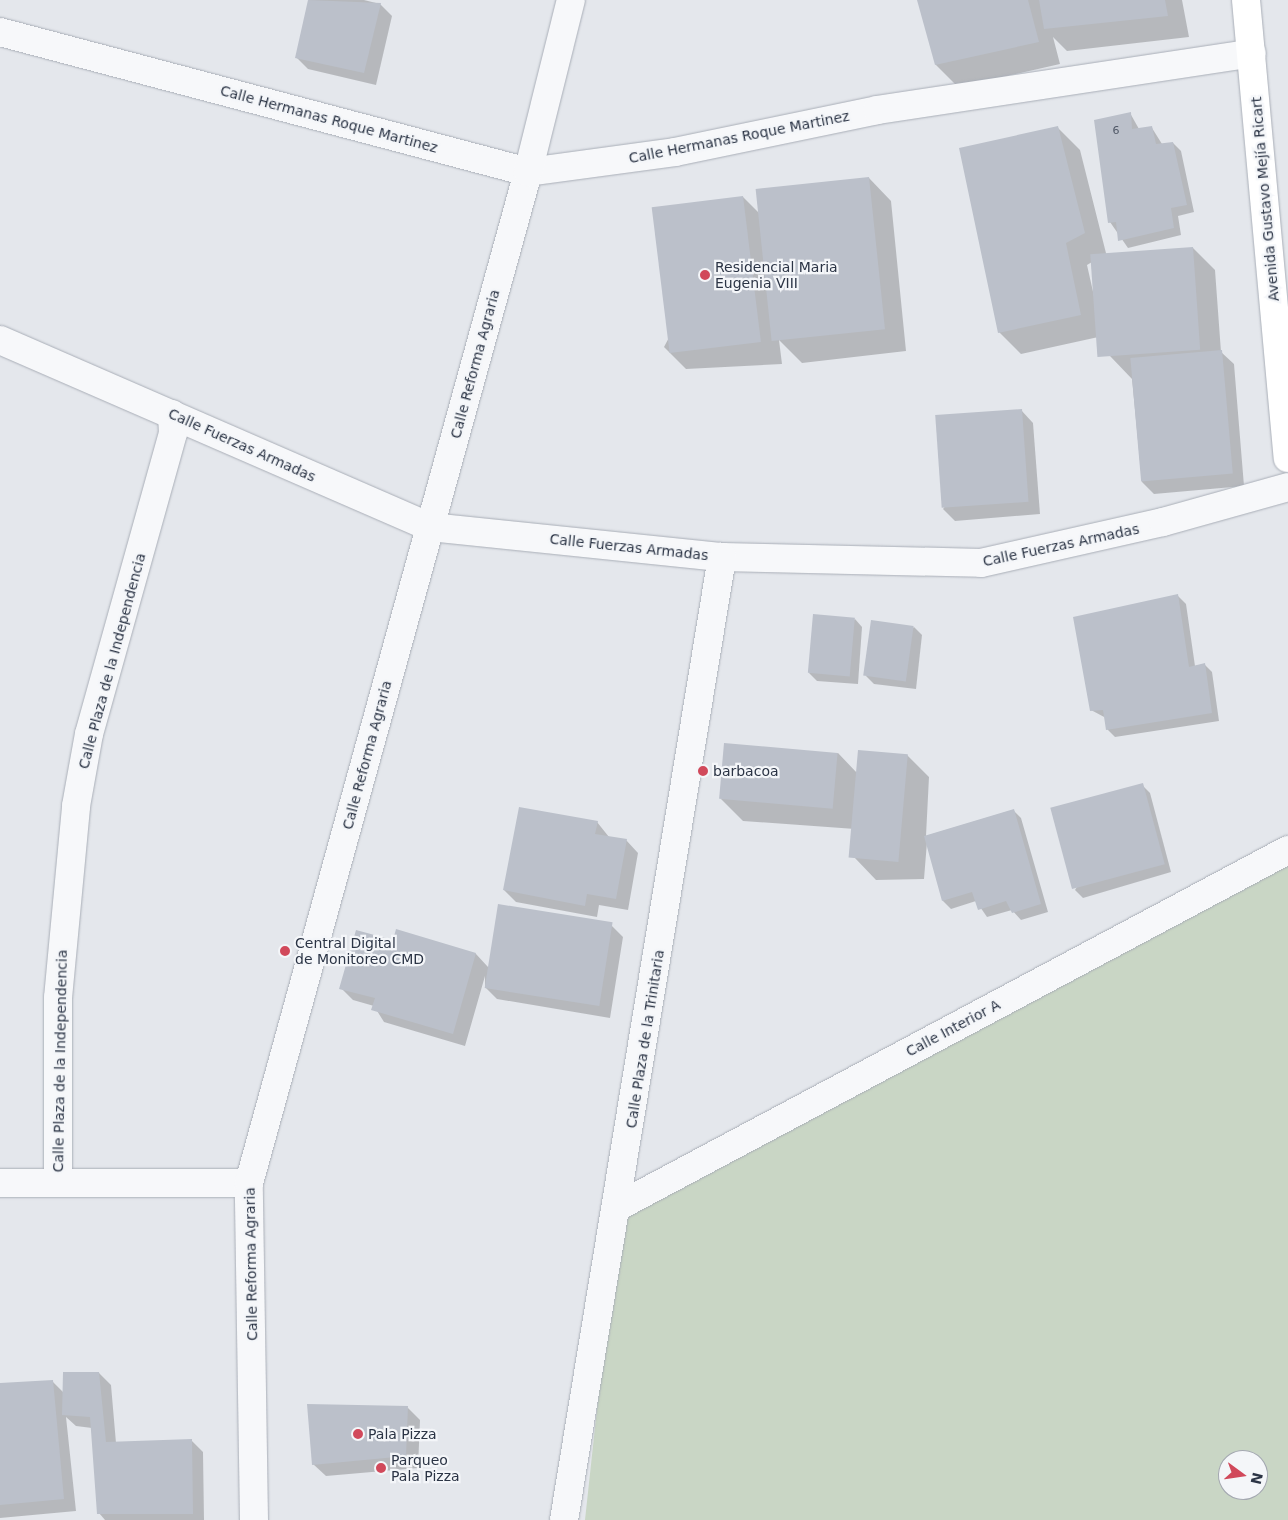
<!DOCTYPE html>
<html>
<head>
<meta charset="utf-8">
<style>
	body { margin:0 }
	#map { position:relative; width:1288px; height:1520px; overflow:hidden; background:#e4e7ec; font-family:"DejaVu Sans",sans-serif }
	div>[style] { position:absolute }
	.green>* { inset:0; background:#c9d6c5 }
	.shadow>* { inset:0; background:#0003 }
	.building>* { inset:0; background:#bbc0ca; transform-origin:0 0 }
	.roads { filter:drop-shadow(0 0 1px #a9aeb7) drop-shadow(0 0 1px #a9aeb7) }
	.street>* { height:28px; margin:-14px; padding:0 14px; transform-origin:14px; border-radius:14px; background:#f7f8fa }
	.secondary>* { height:28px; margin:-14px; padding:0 14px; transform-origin:14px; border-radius:14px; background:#fff }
	.dots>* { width:14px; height:14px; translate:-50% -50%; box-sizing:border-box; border:2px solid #f4f6f9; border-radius:50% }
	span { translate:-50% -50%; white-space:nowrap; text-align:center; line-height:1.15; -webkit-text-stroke:4.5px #f4f6f9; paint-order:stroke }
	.number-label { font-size:11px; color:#4f5766 }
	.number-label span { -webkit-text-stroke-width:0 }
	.street-label { font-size:14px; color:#2b3445 }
	.poi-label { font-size:14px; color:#2b3445 }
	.left { translate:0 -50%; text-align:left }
	.north { position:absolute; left:1218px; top:1450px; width:50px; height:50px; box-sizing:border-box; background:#f4f6f9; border:1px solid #a4a8b1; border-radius:50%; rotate:104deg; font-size:14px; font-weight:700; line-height:20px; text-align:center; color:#2b3445 }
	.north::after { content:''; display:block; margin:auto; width:18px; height:22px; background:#d1495b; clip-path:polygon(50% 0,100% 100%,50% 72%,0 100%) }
</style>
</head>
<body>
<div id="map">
	<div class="green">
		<i style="clip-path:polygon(evenodd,1288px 859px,1288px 1520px,585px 1520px,619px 1206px,1288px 859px,1228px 1460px,1258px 1460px,1258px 1490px,1228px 1490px,1228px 1460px)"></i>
	</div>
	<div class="shadow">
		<i style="clip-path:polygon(309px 0,364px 0,380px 4px,392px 16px,376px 85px,308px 69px,296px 57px)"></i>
		<i style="clip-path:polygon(919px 0,1182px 0,1189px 37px,1067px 51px,1053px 37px,1060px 64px,958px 87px,936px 65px)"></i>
		<i style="clip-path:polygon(1130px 113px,1139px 129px,1152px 128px,1162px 144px,1173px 143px,1181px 151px,1194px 212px,1178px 216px,1181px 235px,1128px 248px,1110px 222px)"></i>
		<i style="clip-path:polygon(1057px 127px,1080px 150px,1107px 257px,1193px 248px,1215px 270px,1221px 352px,1234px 364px,1244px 486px,1154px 494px,1142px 482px,1132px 379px,1110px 356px,1092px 262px,1087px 265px,1103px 336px,1021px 354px,999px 332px)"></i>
		<i style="clip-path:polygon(869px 178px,891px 201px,906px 351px,802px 363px,779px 340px,782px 364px,686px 369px,664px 347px,743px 197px,762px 216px)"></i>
		<i style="clip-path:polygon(1021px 410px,1033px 423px,1040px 514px,955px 521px,943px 509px)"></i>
		<i style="clip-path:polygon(1178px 596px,1186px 604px,1195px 666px,1204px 664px,1212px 672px,1219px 721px,1115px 737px,1107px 729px,1106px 718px,1091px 710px)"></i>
		<i style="clip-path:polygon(855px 619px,862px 627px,858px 684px,817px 681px,809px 673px)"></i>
		<i style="clip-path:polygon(914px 627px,922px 635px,916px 689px,874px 684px,866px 676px)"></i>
		<i style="clip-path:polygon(838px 753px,858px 774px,907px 755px,929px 777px,926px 836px,1013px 810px,1021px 818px,1048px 912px,1021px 920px,1012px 910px,987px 917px,976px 901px,951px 909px,943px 901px,927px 842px,924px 879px,876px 880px,854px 857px,855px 829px,743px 821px,721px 799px)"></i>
		<i style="clip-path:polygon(1142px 785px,1150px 793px,1171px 872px,1083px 898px,1075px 890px)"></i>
		<i style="clip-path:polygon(597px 822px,609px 837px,626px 840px,638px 853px,628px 910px,599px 905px,597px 917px,516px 902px,504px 890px)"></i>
		<i style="clip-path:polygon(611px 925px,623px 937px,610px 1018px,497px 999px,485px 987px,485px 976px,465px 1046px,384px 1022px,374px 1006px,353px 1000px,341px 988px,394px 942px,476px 954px,488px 967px)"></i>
		<i style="clip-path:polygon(99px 1373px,111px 1385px,116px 1443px,191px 1440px,203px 1452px,204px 1520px,105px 1520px,99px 1513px,92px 1428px,76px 1426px,66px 1417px,76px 1511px,0 1518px,0 1384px,52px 1381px,64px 1393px)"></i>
		<i style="clip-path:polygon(408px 1408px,420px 1420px,418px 1468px,326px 1476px,313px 1464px)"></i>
	</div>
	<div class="building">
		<i style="clip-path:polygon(308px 0,381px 3px,364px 73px,295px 58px)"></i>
		<i style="clip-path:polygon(917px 0,1028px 0,1039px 42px,935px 65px)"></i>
		<i style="clip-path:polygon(1039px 0,1165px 0,1168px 16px,1044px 29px)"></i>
		<i style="clip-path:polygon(1131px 112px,1132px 129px,1152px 126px,1156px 144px,1173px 142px,1187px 205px,1171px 208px,1174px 228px,1118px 241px,1116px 222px,1108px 223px,1094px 120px)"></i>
		<i style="clip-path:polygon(1058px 126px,1085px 233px,1066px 243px,1081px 315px,998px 333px,959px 148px)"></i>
		<i style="left:869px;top:177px;width:153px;height:114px;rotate:84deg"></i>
		<i style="left:743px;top:196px;width:147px;height:92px;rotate:83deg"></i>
		<i style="left:1193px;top:247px;width:103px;height:103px;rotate:86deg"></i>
		<i style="left:1222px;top:350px;width:124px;height:92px;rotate:85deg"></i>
		<i style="left:1022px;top:409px;width:93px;height:87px;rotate:86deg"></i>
		<i style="clip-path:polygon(1178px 594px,1189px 667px,1205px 663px,1212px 713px,1106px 730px,1103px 710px,1090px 711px,1073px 617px)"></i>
		<i style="left:813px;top:614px;width:42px;height:59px;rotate:5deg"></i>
		<i style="left:871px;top:620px;width:43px;height:56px;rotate:8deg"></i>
		<i style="left:724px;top:743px;width:114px;height:56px;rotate:5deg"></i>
		<i style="left:858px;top:750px;width:50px;height:108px;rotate:5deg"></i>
		<i style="left:1143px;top:783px;width:84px;height:96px;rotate:75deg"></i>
		<i style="clip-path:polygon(519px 807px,598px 821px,595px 834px,627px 839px,616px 899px,587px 894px,585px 906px,503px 890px)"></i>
		<i style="clip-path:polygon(1014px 809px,1041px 904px,1012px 913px,1006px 901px,978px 910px,972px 892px,942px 901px,924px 836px)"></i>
		<i style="left:498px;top:904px;width:116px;height:85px;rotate:9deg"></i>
		<i style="clip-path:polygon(396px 929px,476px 953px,453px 1034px,371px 1010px,375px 998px,339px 989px,356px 930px,393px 940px)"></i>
		<i style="clip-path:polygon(63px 1372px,99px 1372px,106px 1442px,192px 1439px,193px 1514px,97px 1514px,90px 1417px,62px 1415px)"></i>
		<i style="clip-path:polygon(53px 1380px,64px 1499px,0 1505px,0 1383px)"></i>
		<i style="clip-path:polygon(307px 1404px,408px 1406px,406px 1456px,312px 1465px)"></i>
	</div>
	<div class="roads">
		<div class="street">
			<i style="left:0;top:32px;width:546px;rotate:14.85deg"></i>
			<i style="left:528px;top:172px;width:148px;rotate:-7.7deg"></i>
			<i style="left:675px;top:152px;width:206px;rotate:-11.7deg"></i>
			<i style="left:877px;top:110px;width:379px;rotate:-8.6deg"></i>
			<i style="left:0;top:340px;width:469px;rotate:23.5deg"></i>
			<i style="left:430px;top:527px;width:294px;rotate:5.9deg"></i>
			<i style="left:722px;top:557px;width:259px;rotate:1.3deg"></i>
			<i style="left:981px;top:563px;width:187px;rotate:-12.7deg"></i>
			<i style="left:1163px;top:522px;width:130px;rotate:-15.6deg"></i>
			<i style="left:58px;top:1181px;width:183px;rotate:-90deg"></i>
			<i style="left:58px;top:998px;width:193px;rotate:-84.6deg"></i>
			<i style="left:76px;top:806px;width:73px;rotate:-79.8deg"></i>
			<i style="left:89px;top:734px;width:313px;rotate:-74.4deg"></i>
			<i style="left:173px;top:433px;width:19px;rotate:-93deg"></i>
			<i style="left:0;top:1183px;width:249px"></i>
			<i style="left:619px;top:1206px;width:758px;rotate:-28.02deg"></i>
			<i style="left:254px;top:1520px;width:337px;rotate:-90.9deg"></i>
			<i style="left:249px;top:1183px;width:1049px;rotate:-74.57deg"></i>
			<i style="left:528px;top:172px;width:177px;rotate:-76deg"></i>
			<i style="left:564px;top:1520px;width:976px;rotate:-80.68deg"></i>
		</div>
		<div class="secondary">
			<i style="left:1246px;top:0;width:460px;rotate:84.8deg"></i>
		</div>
	</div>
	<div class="dots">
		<i style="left:705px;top:275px;background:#d1495b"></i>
		<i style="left:703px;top:771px;background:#d1495b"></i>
		<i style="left:285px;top:951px;background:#d1495b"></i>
		<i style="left:358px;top:1434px;background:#d1495b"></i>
		<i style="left:381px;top:1468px;background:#d1495b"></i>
	</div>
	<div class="number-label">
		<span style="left:1116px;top:131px">6</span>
	</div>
	<div class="street-label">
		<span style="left:329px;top:119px;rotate:15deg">Calle Hermanas Roque Martinez</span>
		<span style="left:739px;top:137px;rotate:-11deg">Calle Hermanas Roque Martinez</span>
		<span style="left:1265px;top:199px;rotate:-95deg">Avenida Gustavo Mejía Ricart</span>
		<span style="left:475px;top:364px;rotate:-75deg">Calle Reforma Agraria</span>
		<span style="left:242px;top:445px;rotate:24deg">Calle Fuerzas Armadas</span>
		<span style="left:1061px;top:545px;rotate:-12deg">Calle Fuerzas Armadas</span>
		<span style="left:629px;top:547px;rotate:6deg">Calle Fuerzas Armadas</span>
		<span style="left:112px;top:661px;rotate:-75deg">Calle Plaza de la Independencia</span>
		<span style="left:367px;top:755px;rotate:-75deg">Calle Reforma Agraria</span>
		<span style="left:953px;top:1028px;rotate:-28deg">Calle Interior A</span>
		<span style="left:645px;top:1039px;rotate:-81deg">Calle Plaza de la Trinitaria</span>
		<span style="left:60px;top:1061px;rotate:-89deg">Calle Plaza de la Independencia</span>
		<span style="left:251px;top:1264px;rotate:-91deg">Calle Reforma Agraria</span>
	</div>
	<div class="poi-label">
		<span class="left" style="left:715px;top:275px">Residencial Maria<br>Eugenia VIII</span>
		<span class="left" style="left:713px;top:771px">barbacoa</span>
		<span class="left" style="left:295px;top:951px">Central Digital<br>de Monitoreo CMD</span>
		<span class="left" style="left:368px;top:1434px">Pala Pizza</span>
		<span class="left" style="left:391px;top:1468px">Parqueo<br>Pala Pizza</span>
	</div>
	<div class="north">N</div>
</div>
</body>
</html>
